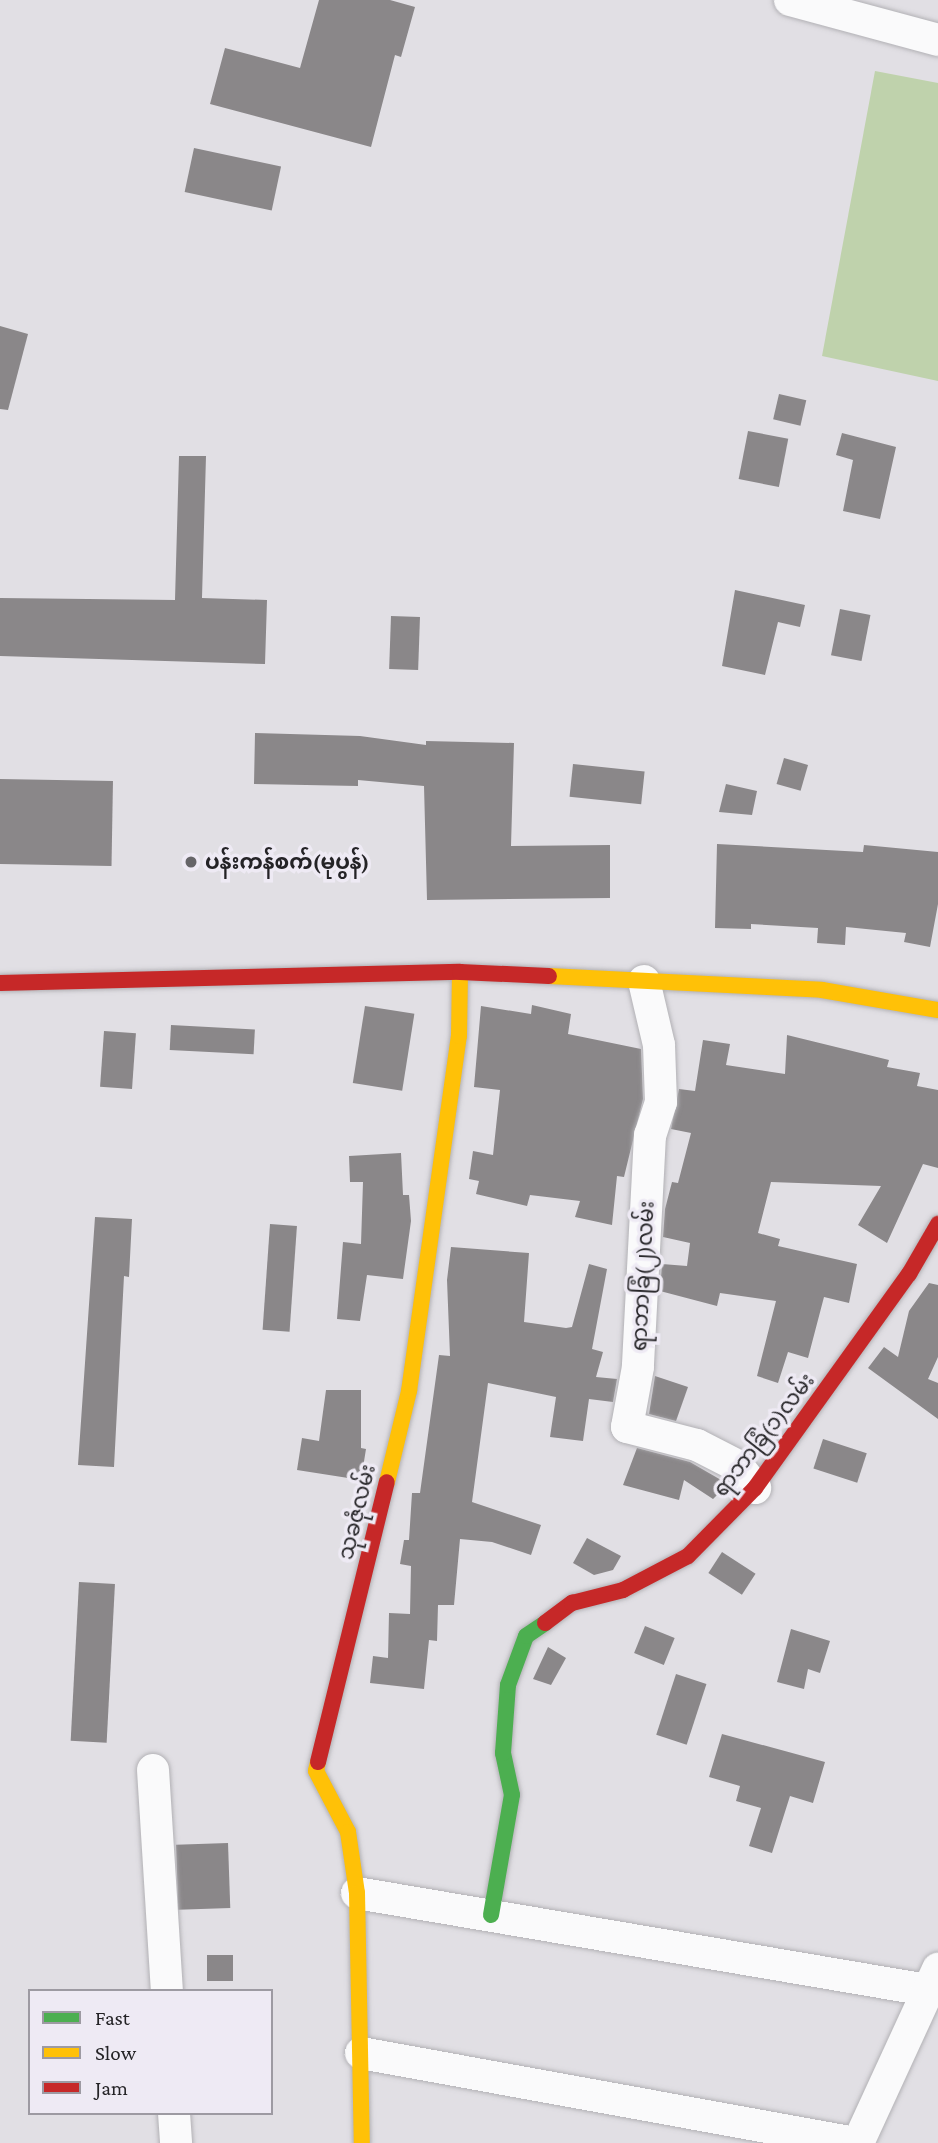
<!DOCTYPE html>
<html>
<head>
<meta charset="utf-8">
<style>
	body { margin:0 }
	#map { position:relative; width:938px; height:2143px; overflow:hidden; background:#e1dfe4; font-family:"Crimson Pro","Noto Sans Myanmar",serif }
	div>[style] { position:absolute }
	.green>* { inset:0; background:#bfd2ac }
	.building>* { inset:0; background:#8a8789; transform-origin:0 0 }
	.roads { filter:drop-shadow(0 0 2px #b2b1b5) drop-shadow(0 0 2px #b2b1b5) }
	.street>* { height:32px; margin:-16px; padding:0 16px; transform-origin:16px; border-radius:16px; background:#fafafb }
	.fast>* { height:16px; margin:-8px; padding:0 8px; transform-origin:8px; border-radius:8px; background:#4caf50 }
	.slow>* { height:16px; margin:-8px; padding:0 8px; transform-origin:8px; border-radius:8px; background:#ffc107 }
	.jam>* { height:16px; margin:-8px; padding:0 8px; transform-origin:8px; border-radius:8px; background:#c62828 }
	.dots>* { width:19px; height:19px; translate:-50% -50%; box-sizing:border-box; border:4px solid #eeeaf4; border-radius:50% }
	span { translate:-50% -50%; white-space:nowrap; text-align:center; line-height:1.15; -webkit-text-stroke:7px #eeeaf4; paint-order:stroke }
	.poi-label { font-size:21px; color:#242326; font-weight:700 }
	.left { translate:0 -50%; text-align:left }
	.street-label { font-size:21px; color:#242326 }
	.legend { position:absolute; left:28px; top:1989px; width:245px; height:126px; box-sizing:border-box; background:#eeeaf4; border:2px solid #9d9aa2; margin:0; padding:9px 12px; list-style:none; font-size:21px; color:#242326 }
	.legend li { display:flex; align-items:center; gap:14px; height:35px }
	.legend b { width:35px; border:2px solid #9d9aa2 }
</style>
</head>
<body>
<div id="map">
	<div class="green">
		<i style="clip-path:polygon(875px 71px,938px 83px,938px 381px,822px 356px)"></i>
	</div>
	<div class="building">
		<i style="clip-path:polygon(319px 0,390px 0,415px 7px,401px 57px,395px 55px,371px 147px,210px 104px,225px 48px,300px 68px)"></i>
		<i style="left:194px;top:148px;width:89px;height:45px;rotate:12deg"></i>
		<i style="clip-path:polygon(0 326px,28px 334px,8px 410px,0 409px)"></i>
		<i style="left:779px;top:394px;width:28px;height:26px;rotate:13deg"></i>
		<i style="left:748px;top:431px;width:41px;height:49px;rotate:11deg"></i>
		<i style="clip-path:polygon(842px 433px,896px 447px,880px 519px,843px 511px,853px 460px,836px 455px)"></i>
		<i style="clip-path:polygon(179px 456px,206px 456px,202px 598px,267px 600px,265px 664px,0 656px,0 598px,175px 600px)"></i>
		<i style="clip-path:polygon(735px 590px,805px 605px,800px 627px,778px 622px,765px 675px,722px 666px)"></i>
		<i style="left:840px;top:609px;width:31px;height:47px;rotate:11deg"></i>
		<i style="left:391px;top:616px;width:29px;height:53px;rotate:2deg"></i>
		<i style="clip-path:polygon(255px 733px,360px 736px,426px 745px,426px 741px,514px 743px,511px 846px,610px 845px,610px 898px,427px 900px,424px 786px,358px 780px,358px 786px,254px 784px)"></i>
		<i style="left:784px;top:758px;width:25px;height:27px;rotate:16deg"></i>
		<i style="left:573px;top:764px;width:72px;height:33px;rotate:6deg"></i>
		<i style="left:0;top:779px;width:113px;height:85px;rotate:1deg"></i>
		<i style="clip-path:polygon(726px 784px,757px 791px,752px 815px,719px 812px)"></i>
		<i style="clip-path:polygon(717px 844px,863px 852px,864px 845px,938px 852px,938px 904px,930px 947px,904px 942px,906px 933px,846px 927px,845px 945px,817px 943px,818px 928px,751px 924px,751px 929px,715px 928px)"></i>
		<i style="clip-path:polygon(532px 1005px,571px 1014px,568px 1034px,641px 1049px,643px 1099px,624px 1177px,617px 1176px,612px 1225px,575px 1217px,580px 1201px,530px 1195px,527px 1206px,476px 1194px,479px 1181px,469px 1179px,473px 1151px,493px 1155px,500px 1090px,474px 1087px,481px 1006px,531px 1014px)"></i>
		<i style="left:365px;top:1006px;width:50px;height:78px;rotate:9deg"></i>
		<i style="left:171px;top:1025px;width:84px;height:25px;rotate:3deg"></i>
		<i style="left:104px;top:1031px;width:32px;height:56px;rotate:4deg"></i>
		<i style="clip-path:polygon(787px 1035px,889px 1060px,887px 1067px,920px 1073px,917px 1086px,938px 1090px,938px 1168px,923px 1164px,887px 1243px,858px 1225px,881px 1186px,771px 1182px,758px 1233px,780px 1239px,778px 1246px,857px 1264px,849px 1303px,824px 1297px,808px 1358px,788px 1352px,778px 1383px,757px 1376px,776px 1301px,720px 1293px,717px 1306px,660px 1291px,662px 1264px,687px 1266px,690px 1243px,663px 1237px,665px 1209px,672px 1182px,678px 1183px,691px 1133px,671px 1129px,679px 1089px,695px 1091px,703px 1040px,730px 1044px,726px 1065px,785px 1074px)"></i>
		<i style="clip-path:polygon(401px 1153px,403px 1195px,409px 1195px,411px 1221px,403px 1279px,367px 1275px,360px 1321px,337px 1319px,343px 1242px,361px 1244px,363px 1182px,350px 1182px,349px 1156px)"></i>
		<i style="clip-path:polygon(95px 1217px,132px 1219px,129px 1277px,124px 1276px,114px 1467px,78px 1465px)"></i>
		<i style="left:270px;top:1224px;width:27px;height:106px;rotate:4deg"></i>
		<i style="clip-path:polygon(451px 1247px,529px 1253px,524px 1322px,566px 1328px,572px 1327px,589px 1264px,607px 1269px,592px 1349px,603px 1352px,596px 1377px,617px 1379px,613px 1402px,589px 1399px,583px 1441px,550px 1437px,556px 1397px,488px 1383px,472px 1502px,541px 1525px,531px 1555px,492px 1542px,460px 1539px,454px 1605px,438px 1605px,437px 1641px,429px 1640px,424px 1689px,370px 1683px,373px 1656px,388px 1658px,389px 1613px,410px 1614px,411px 1566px,400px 1564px,404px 1540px,409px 1540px,412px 1493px,420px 1493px,439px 1355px,450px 1356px,447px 1280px)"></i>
		<i style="clip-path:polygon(929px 1283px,938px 1285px,938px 1357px,928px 1379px,938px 1383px,938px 1419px,868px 1368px,884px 1347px,898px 1357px,909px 1311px)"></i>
		<i style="clip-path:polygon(655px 1376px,688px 1387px,676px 1421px,649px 1414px)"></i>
		<i style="clip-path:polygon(326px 1390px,361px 1390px,361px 1448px,366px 1449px,361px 1480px,297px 1470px,302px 1438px,319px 1441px)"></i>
		<i style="left:823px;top:1439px;width:46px;height:31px;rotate:18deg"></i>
		<i style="clip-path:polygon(637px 1448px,690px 1462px,728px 1484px,713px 1499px,684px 1480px,679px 1500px,623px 1485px)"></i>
		<i style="clip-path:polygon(587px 1538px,621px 1556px,613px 1570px,594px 1575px,573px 1563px)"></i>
		<i style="left:722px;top:1552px;width:40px;height:25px;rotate:33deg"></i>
		<i style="left:79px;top:1582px;width:36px;height:159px;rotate:3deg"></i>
		<i style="left:645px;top:1626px;width:32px;height:29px;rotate:22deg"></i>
		<i style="clip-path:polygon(791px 1629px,830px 1641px,820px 1673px,808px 1669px,804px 1689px,777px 1682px)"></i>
		<i style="clip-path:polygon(548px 1647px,566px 1658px,551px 1685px,533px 1679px)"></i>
		<i style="left:676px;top:1674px;width:32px;height:64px;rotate:18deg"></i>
		<i style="clip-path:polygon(722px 1734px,825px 1762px,813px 1803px,790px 1796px,772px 1853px,749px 1846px,761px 1808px,736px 1801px,740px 1786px,709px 1777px)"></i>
		<i style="left:228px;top:1843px;width:65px;height:52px;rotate:88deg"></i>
		<i style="left:207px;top:1955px;width:26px;height:26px"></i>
	</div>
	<div class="roads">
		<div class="street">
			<i style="left:790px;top:0;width:153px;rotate:15.1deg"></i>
			<i style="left:644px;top:981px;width:66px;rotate:76.8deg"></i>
			<i style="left:659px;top:1045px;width:57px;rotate:88deg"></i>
			<i style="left:661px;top:1102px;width:35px;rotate:108deg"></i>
			<i style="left:650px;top:1135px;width:232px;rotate:93deg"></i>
			<i style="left:638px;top:1367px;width:61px;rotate:100.4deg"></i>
			<i style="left:627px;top:1427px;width:72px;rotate:14.4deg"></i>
			<i style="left:697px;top:1445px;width:46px;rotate:27.1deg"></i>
			<i style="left:738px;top:1466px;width:28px;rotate:52deg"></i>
			<i style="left:153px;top:1770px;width:221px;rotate:86.4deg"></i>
			<i style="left:357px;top:1893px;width:578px;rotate:9.66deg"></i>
			<i style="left:361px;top:2053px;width:502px;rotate:10.33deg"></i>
			<i style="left:174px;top:2113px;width:30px;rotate:86deg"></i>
			<i style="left:858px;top:2143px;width:192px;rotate:-65.3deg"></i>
		</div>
		<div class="fast">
			<i style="left:491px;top:1915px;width:122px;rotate:-80.1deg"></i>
			<i style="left:512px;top:1795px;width:43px;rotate:-102.1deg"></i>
			<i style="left:503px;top:1753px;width:68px;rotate:-85.8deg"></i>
			<i style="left:508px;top:1685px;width:52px;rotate:-69.8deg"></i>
			<i style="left:526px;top:1636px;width:23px;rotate:-34deg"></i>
		</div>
		<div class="slow">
			<i style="left:549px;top:976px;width:273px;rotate:2.9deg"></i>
			<i style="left:822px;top:990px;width:118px;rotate:9.8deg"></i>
			<i style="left:387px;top:1482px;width:94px;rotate:-76.4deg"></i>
			<i style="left:409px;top:1391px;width:359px;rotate:-82deg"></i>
			<i style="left:459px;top:1036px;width:64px;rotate:-89.1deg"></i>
			<i style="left:318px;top:1762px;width:9px;rotate:103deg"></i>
			<i style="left:316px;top:1771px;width:69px;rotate:62.3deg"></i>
			<i style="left:348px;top:1832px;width:62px;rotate:81.6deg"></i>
			<i style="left:357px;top:1893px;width:250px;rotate:88.9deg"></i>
		</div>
		<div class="jam">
			<i style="left:0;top:983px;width:460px;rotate:-1.4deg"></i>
			<i style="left:460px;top:972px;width:89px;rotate:2.6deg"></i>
			<i style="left:545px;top:1623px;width:34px;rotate:-37deg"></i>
			<i style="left:572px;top:1603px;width:53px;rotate:-14.3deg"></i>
			<i style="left:623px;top:1590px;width:73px;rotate:-27.6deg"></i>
			<i style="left:688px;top:1556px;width:95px;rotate:-45.4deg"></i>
			<i style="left:755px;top:1488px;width:264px;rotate:-54.3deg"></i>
			<i style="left:909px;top:1274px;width:58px;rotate:-59.9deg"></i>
			<i style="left:318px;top:1762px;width:288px;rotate:-76.2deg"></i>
		</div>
	</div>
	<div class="dots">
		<i style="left:191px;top:862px;background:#666568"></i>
	</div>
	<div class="poi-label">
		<span class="left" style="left:205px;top:862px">ပန်းကန်စက်(မုပွန်)</span>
	</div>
	<div class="street-label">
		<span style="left:643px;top:1276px;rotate:-87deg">ရာဘာခြံ(၂)လမ်း</span>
		<span style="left:764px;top:1435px;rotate:-52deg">ရာဘာခြံ(၁)လမ်း</span>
		<span style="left:357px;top:1512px;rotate:-76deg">သုခဇုံလမ်း</span>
	</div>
	<ul class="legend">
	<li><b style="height:9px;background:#4caf50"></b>Fast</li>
	<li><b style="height:9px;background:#ffc107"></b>Slow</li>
	<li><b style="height:9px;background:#c62828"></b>Jam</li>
	</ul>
</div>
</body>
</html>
